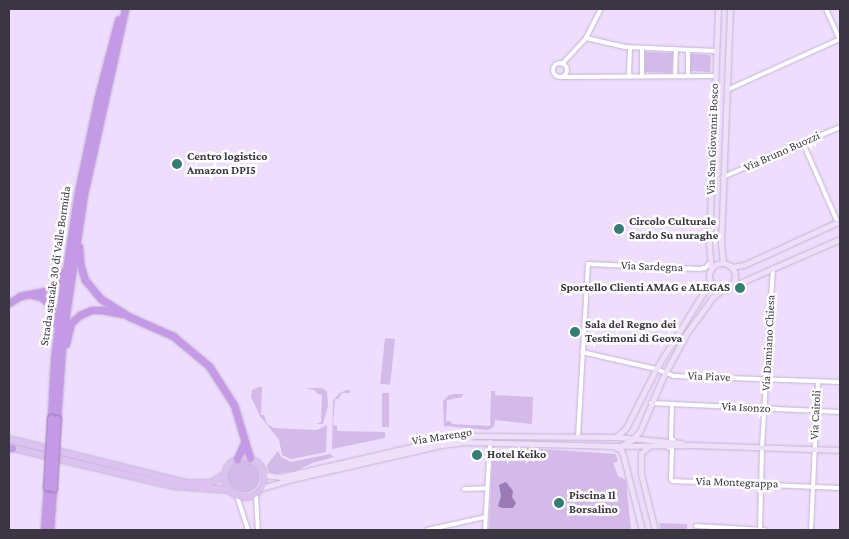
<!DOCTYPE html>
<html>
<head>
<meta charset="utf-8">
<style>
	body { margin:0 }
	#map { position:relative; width:849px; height:539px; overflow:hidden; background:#eeddfd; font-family:"Crimson Pro",serif }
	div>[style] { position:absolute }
	.green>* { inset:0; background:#d3bae9; transform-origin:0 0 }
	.round { border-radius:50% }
	.water>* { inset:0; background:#9b7ab6 }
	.roads { filter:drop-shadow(0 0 1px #c5b4d3) drop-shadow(0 0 1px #c5b4d3) }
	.street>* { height:4px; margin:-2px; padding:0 2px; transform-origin:2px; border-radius:2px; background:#fff }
	.street>.ring { margin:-2px; padding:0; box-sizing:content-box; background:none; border:4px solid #fff; border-radius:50% }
	.secondary>* { height:5px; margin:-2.5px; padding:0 2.5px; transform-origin:2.5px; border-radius:2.5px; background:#ede0f8 }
	.secondary>.ring { margin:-2.5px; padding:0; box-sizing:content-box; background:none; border:5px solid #ede0f8; border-radius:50% }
	.primary>* { height:5.5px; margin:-2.75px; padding:0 2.75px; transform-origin:2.75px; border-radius:2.75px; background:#dcc2f0 }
	.primary>.ring { margin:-2.75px; padding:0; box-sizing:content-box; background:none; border:5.5px solid #dcc2f0; border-radius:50% }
	.highway>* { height:7px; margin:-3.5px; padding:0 3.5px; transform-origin:3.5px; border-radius:3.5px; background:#c499e6 }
	.bridges { filter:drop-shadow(0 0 1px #9476ad) drop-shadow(0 0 1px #9476ad) }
	.highway-bridge>* { height:7px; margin:-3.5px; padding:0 3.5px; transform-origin:3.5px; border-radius:3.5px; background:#c499e6 }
	.dots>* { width:14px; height:14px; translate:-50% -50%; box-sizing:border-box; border:2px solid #fff; border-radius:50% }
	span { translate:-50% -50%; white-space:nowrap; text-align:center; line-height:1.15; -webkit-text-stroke:5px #fff; paint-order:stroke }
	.street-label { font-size:12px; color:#3c3542 }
	.poi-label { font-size:12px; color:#3c3542; font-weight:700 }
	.left { translate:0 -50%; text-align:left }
	.right { translate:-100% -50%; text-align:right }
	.frame { position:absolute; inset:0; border:10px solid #3c3542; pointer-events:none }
</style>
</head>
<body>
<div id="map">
	<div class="green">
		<i style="left:645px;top:52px;width:28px;height:20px;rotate:2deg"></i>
		<i style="left:691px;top:54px;width:20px;height:17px;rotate:3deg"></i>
		<i style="left:385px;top:338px;width:10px;height:46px;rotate:6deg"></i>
		<i style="clip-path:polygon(259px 387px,262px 387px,261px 415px,264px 415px,267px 424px,274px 428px,317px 430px,327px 425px,326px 452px,291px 459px,282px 455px,279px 440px,260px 416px,251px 397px,252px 390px)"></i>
		<i style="clip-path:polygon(305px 388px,321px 388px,327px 391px,328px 406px,323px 424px,316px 424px,321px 422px,322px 395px,318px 394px,314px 390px)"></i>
		<i style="clip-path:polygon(346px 390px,350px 390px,350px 393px,342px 393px,338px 399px,335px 399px,333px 425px,337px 426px,337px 431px,385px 432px,385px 438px,332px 449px,333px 400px,340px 393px)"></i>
		<i style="clip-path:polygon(491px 391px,495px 391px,495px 395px,533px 397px,532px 424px,495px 420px,494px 427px,488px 430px,444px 426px,443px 401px,449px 395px,454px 394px,463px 394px,462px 397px,447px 400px,446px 421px,450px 421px,452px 424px,490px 426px)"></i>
		<i style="left:382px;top:393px;width:7px;height:34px"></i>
		<i style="clip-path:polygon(526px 448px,616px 454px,618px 461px,613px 463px,618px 476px,626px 480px,631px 530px,489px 530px,492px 461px,516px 461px)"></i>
		<i style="clip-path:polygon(278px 451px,281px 457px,291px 462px,330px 454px,334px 457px,312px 463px,296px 471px,274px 474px,268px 471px,267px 465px)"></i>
		<i class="round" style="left:228px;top:461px;width:32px;height:32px"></i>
		<i style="clip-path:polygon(659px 523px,687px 524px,687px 530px,661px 530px)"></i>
	</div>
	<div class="water">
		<i style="clip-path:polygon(506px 482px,513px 491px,512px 497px,516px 503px,513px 508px,502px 508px,498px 506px,501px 496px,499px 485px)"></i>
	</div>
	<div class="roads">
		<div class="street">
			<i style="left:826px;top:9px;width:35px;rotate:66deg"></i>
			<i style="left:586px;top:38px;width:40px;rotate:13deg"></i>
			<i style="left:625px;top:47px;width:91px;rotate:2.5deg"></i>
			<i class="ring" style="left:553px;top:63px;width:10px;height:10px"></i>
			<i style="left:562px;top:64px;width:35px;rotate:-47deg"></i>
			<i style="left:586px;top:38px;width:33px;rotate:-63deg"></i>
			<i style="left:629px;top:76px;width:28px;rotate:-88deg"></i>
			<i style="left:642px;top:76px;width:28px;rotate:-90deg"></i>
			<i style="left:675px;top:76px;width:26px;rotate:-88deg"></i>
			<i style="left:688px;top:76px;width:26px;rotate:-90deg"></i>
			<i style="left:561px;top:77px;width:155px;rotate:-0.4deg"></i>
			<i style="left:727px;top:90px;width:124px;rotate:-24.3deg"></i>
			<i style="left:803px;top:143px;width:87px;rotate:66.4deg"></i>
			<i style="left:723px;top:177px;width:127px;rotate:-23.1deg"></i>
			<i style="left:582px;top:352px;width:76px;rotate:12.9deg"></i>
			<i style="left:656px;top:369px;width:19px;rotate:21deg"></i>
			<i style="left:674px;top:376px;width:166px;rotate:2.1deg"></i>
			<i style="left:651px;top:403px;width:189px;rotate:2.7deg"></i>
			<i style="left:672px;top:405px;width:33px;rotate:92deg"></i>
			<i style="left:671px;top:438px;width:6px;rotate:45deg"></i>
			<i style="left:578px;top:437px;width:173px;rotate:-86.7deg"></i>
			<i style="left:588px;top:264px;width:111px;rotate:2.6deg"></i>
			<i style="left:699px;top:269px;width:6px;rotate:-9deg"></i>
			<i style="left:705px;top:268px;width:7px;rotate:-45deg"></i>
			<i style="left:668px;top:447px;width:4px;rotate:27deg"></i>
			<i style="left:672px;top:449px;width:30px;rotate:92deg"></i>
			<i style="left:671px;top:479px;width:3px;rotate:45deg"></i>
			<i style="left:673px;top:481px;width:167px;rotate:2.4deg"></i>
			<i style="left:464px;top:489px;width:23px;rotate:-2deg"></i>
			<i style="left:256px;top:495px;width:35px;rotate:87deg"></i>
			<i style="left:237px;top:496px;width:36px;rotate:72deg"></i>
			<i style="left:696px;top:526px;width:69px;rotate:3.3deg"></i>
			<i style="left:427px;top:530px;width:59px;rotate:-12.6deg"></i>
			<i style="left:485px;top:530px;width:88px;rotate:-86.7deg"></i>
			<i style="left:760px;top:530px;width:83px;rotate:-88.6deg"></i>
			<i style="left:762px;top:447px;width:179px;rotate:-86.5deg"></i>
			<i style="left:811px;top:530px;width:149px;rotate:-87.3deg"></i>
		</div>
		<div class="secondary">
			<i class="ring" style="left:709px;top:263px;width:21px;height:21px"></i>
			<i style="left:723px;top:263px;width:20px;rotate:-96deg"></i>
			<i style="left:721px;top:243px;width:234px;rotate:-87.8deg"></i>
			<i style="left:731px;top:267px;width:13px;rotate:-9deg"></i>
			<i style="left:744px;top:265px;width:106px;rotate:-24.6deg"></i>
			<i style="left:711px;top:268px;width:25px;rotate:-95deg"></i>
			<i style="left:709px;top:243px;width:234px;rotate:-87.8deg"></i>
			<i style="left:728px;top:288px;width:122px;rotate:-23.6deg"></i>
			<i style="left:616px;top:437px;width:13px;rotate:-42deg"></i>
			<i style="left:626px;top:428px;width:66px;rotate:-63deg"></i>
			<i style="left:656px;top:369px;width:102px;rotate:-58.2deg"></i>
			<i style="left:623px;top:445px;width:12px;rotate:-31deg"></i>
			<i style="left:633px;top:439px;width:11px;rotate:-49deg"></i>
			<i style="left:640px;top:431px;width:56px;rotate:-67.1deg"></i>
			<i style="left:662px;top:379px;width:51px;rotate:-61.9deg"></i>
			<i style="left:686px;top:334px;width:46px;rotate:-53.9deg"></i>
			<i style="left:713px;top:297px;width:11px;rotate:-38deg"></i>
			<i style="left:615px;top:447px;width:7px;rotate:27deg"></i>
			<i style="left:621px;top:450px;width:5px;rotate:68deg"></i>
			<i style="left:623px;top:455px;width:77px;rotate:75.8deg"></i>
			<i style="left:648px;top:447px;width:9px;rotate:139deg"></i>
			<i style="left:641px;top:453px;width:21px;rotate:90deg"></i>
			<i style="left:641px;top:474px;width:58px;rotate:76deg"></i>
			<i style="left:265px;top:475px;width:16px;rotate:7deg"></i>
			<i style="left:281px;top:477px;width:138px;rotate:-13deg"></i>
			<i style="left:415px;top:446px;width:61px;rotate:-9.5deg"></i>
			<i style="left:475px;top:436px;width:141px;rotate:0.4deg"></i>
			<i style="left:616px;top:437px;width:66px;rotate:5.2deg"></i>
			<i style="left:262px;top:488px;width:27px;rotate:-17deg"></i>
			<i style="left:288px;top:480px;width:157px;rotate:-12.9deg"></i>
			<i style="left:441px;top:445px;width:24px;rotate:-7deg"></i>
			<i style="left:465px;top:442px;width:147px;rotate:1.6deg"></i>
			<i style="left:612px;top:446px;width:80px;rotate:-0.7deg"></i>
			<i style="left:692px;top:445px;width:148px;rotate:1.9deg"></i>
		</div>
		<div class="primary">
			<i style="left:9px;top:439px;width:183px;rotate:13.9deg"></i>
			<i style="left:187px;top:483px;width:24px"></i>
			<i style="left:211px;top:483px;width:16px;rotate:-30deg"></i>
			<i style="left:9px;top:447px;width:170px;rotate:13.3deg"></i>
			<i style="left:174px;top:486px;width:56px;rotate:4.1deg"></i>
			<i class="ring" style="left:225px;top:458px;width:34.5px;height:34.5px"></i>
		</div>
		<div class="highway">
			<i style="left:79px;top:247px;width:16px;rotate:86deg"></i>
			<i style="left:80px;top:263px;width:18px;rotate:74deg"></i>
			<i style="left:85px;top:280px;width:25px;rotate:50deg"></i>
			<i style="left:101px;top:299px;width:34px;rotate:32deg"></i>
			<i style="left:130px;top:317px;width:47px;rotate:23.8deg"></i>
			<i style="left:173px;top:336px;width:47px;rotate:39.8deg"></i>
			<i style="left:209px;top:366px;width:46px;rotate:57.3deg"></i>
			<i style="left:234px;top:405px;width:55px;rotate:73.2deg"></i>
			<i style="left:33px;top:295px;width:8px;rotate:14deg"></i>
			<i style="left:41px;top:297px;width:13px;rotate:42deg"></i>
			<i style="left:51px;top:306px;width:9px;rotate:72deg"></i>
			<i style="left:54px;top:315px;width:8px;rotate:83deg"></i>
			<i style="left:9px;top:303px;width:13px;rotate:-32deg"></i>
			<i style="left:20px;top:296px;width:26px;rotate:-11deg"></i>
			<i style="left:46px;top:291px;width:10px;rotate:-29deg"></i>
			<i style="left:55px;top:286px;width:15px;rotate:-62deg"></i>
			<i style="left:66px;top:344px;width:22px;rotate:-77deg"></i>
			<i style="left:71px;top:323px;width:12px;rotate:-42deg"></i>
			<i style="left:80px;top:315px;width:12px;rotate:-24deg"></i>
			<i style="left:91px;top:310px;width:11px"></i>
			<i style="left:102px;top:310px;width:20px;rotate:11deg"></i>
			<i style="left:51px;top:418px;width:58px;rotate:-87deg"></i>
			<i style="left:54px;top:360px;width:58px;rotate:-83.1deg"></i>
			<i style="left:61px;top:302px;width:111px;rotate:-81.2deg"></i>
			<i style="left:78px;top:192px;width:97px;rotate:-78.1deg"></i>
			<i style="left:98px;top:97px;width:80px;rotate:-75.4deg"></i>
			<i style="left:57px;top:419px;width:85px;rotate:-86deg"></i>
			<i style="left:63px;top:334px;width:142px;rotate:-81.5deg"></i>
			<i style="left:84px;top:194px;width:189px;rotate:-77.5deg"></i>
			<i style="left:9px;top:448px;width:3px"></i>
			<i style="left:237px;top:459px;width:17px;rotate:-66deg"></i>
			<i style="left:44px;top:530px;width:43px;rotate:-86deg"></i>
			<i style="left:50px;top:530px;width:42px;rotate:-85.9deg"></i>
		</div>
	</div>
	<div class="bridges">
		<div class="highway-bridge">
			<i style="left:47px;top:487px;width:69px;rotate:-86.7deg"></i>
			<i style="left:53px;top:488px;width:69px;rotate:-86.7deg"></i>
		</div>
	</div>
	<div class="dots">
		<i style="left:177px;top:164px;background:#357c74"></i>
		<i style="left:619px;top:229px;background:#357c74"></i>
		<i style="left:740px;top:288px;background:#357c74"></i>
		<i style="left:575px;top:332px;background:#357c74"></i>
		<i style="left:477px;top:455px;background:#357c74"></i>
		<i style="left:559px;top:503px;background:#357c74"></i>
	</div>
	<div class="street-label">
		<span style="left:713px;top:139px;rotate:-88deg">Via San Giovanni Bosco</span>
		<span style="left:782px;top:152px;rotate:-24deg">Via Bruno Buozzi</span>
		<span style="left:56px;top:266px;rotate:-82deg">Strada statale 30 di Valle Bormida</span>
		<span style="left:652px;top:267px;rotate:2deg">Via Sardegna</span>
		<span style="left:769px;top:343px;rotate:-87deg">Via Damiano Chiesa</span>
		<span style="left:709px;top:377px;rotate:2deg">Via Piave</span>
		<span style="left:746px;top:408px;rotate:3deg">Via Isonzo</span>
		<span style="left:816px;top:415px;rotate:-87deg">Via Cairoli</span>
		<span style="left:442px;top:437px;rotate:-9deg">Via Marengo</span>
		<span style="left:737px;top:483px;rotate:2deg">Via Montegrappa</span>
	</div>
	<div class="poi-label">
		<span class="left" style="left:187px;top:164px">Centro logistico<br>Amazon DPI5</span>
		<span class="left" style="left:629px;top:229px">Circolo Culturale<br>Sardo Su nuraghe</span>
		<span class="right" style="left:730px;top:288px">Sportello Clienti AMAG e ALEGAS</span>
		<span class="left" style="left:585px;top:332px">Sala del Regno dei<br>Testimoni di Geova</span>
		<span class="left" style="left:487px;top:455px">Hotel Keiko</span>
		<span class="left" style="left:569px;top:503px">Piscina Il<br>Borsalino</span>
	</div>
	<div class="frame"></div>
</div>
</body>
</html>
